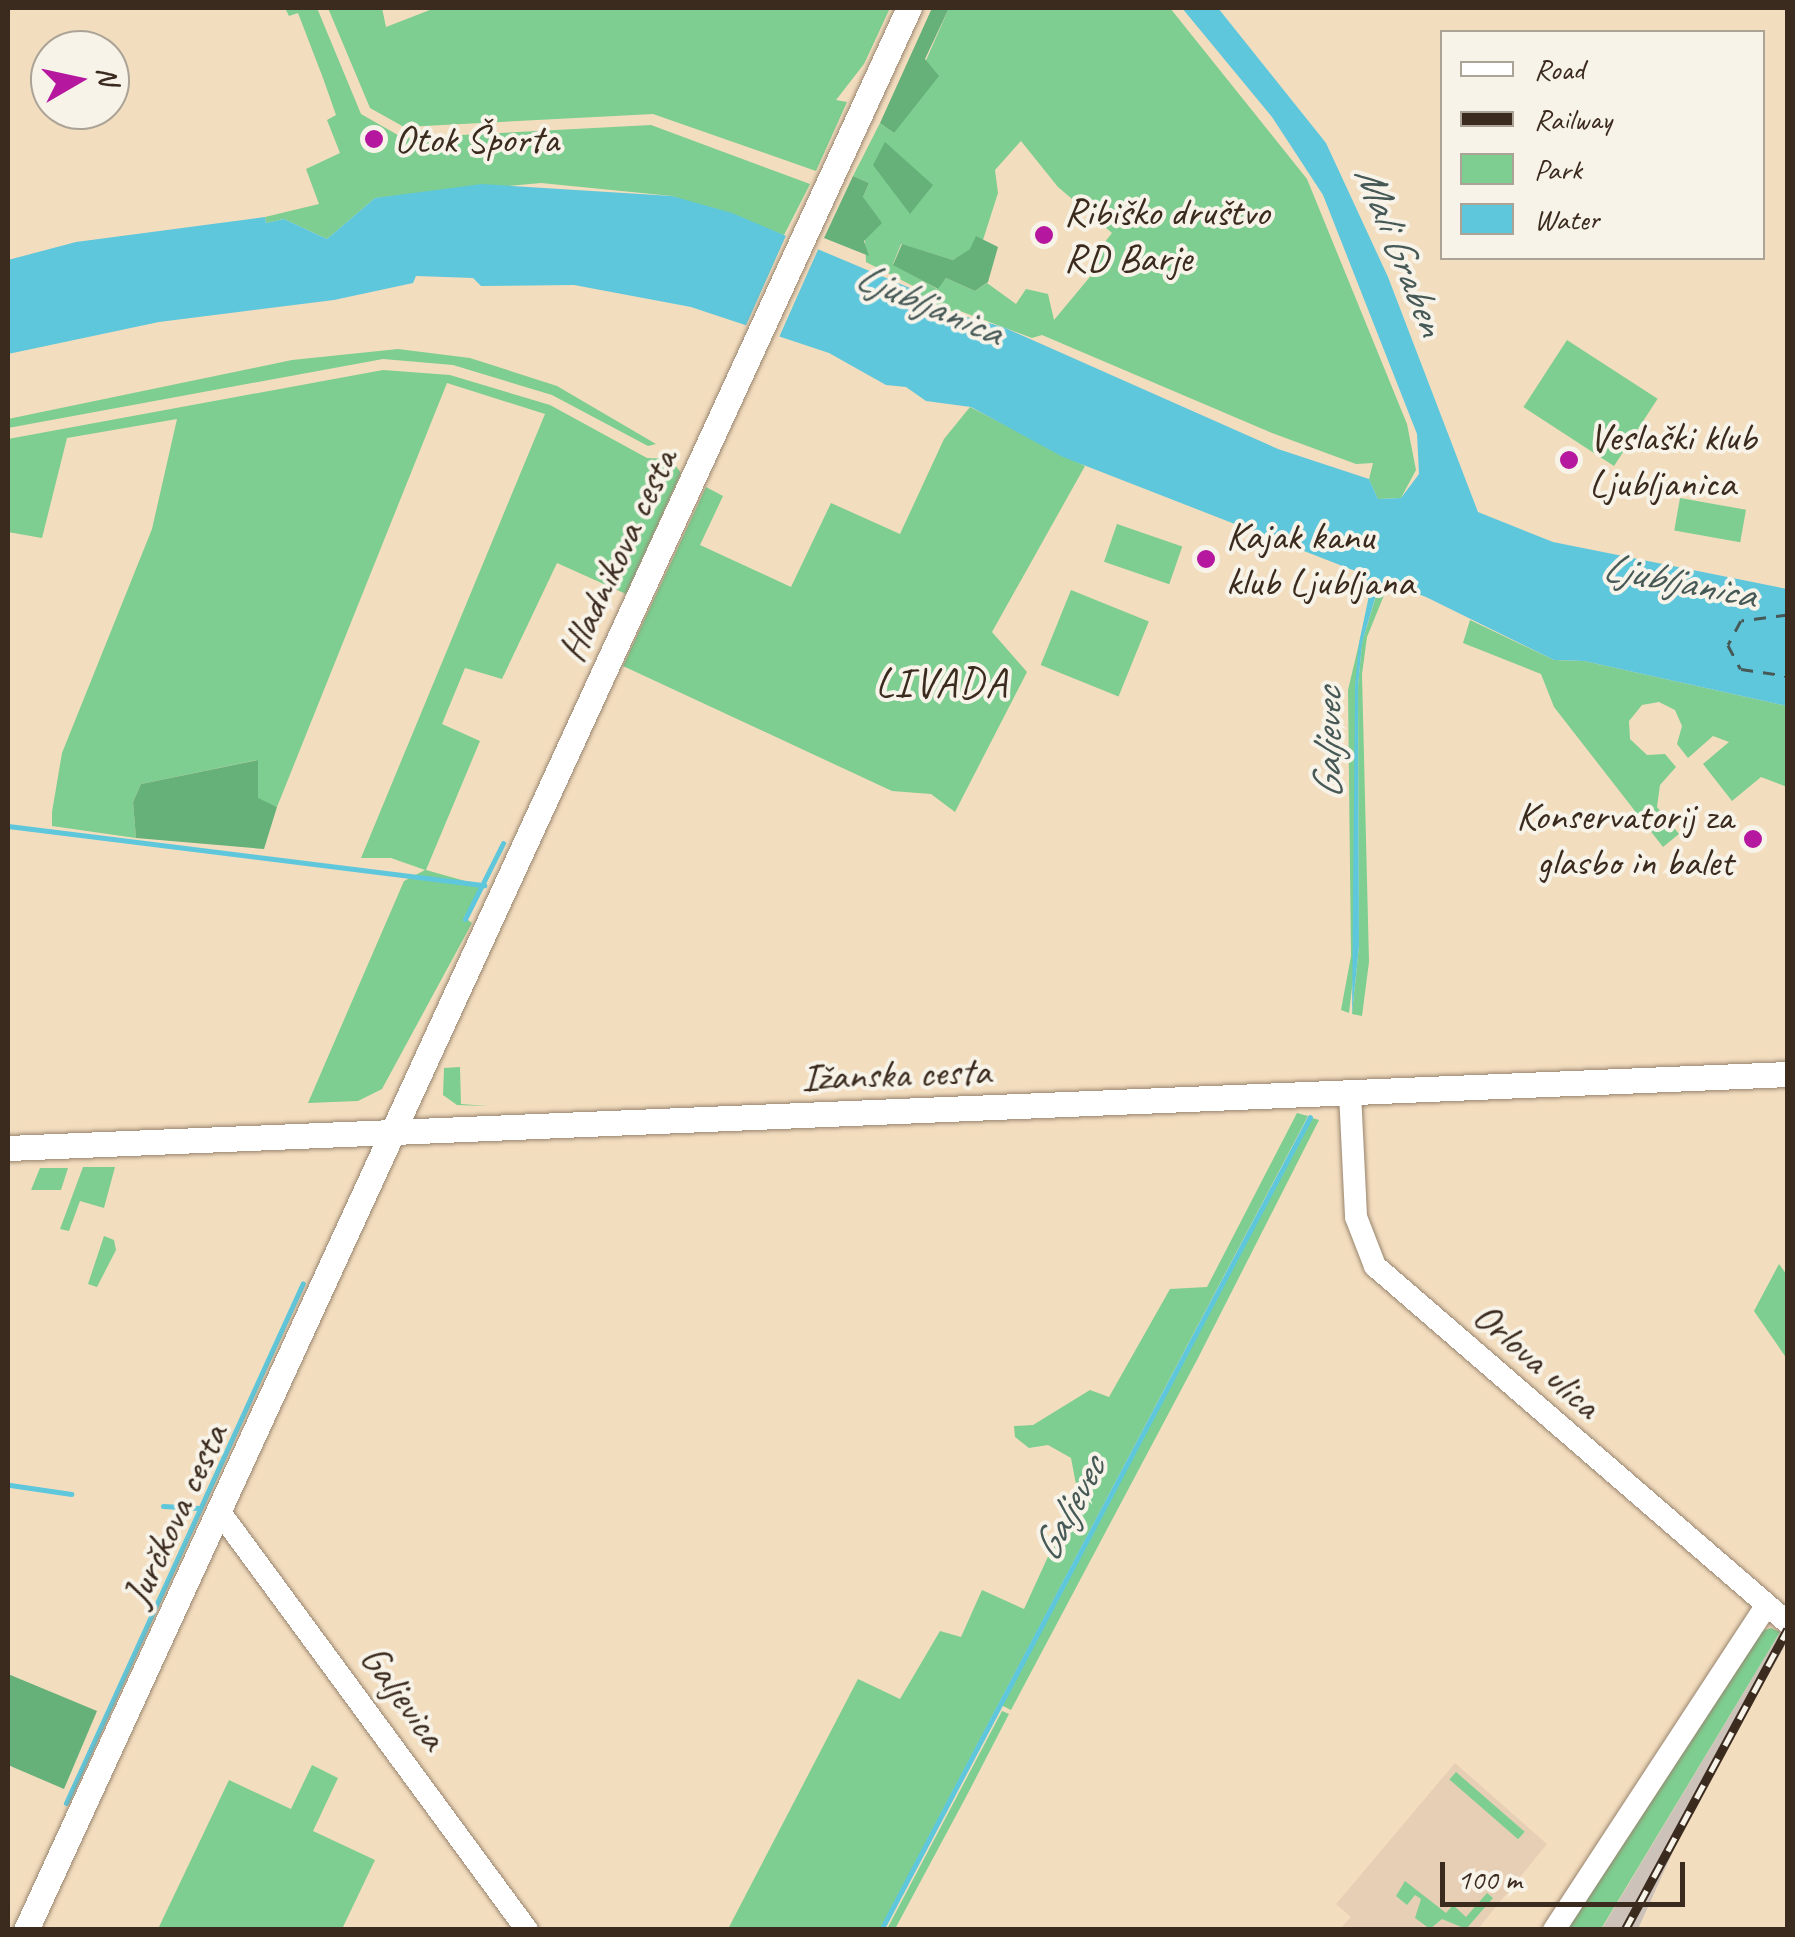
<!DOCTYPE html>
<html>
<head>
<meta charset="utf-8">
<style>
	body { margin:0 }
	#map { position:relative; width:1795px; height:1937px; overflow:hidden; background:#f3ddbf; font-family:Caveat,sans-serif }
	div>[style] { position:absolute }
	.built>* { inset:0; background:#e7cfb5 }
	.industrial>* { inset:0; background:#ccc2b9 }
	.green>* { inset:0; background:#7dce90; transform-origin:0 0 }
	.forest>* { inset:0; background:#66b17a }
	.water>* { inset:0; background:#5fc7db }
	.pier>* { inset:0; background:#f3ddbf; transform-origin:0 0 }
	.stream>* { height:5px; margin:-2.5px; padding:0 2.5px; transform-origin:2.5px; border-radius:2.5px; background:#5fc7db }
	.ferry>* { height:2.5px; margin-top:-1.25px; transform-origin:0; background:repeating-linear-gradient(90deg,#465957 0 12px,transparent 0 22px) }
	.roads { filter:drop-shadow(0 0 2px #97846e) drop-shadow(0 0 2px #97846e) }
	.tertiary>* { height:22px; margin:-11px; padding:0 11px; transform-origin:11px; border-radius:11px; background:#fff }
	.secondary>* { height:25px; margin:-12.5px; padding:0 12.5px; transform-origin:12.5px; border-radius:12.5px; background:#fff }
	.rail>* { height:9px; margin-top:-4.5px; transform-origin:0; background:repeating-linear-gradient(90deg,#f7f3e8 0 15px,#3b2a1e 0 30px); box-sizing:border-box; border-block:2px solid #3b2a1e }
	.dots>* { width:28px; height:28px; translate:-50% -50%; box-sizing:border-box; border:5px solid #f7f3e8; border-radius:50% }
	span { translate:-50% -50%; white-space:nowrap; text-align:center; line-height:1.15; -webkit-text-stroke:8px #f7f3e8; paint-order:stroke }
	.poi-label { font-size:40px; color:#3b2a1e }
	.left { translate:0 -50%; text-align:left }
	.right { translate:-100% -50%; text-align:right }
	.street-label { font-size:40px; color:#3b2a1e }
	.water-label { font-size:42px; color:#465957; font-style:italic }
	.neighbourhood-label { font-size:42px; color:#3b2a1e; letter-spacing:2.5px }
	.frame { position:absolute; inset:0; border:10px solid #3b2a1e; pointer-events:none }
	.legend { position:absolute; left:1440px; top:30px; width:325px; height:230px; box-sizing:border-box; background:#f7f3e8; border:2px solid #aca397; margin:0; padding:12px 18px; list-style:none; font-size:30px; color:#3b2a1e }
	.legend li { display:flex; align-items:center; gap:20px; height:50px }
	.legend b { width:50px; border:2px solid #aca397 }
	.north { position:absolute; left:30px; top:30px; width:100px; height:100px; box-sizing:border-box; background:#f7f3e8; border:2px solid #aca397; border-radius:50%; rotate:81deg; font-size:28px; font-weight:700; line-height:40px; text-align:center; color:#3b2a1e }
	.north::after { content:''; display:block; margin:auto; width:35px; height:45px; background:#b5179e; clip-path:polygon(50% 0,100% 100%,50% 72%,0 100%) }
	.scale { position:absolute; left:1440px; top:1862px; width:245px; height:45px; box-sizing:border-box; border:5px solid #3b2a1e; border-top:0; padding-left:12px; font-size:30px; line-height:35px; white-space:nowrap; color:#3b2a1e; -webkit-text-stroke:8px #f7f3e8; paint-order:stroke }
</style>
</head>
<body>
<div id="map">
	<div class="built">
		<i style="clip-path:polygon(1455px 1763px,1547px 1844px,1478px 1929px,1340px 1929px,1351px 1917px,1336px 1904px)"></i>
	</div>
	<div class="industrial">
		<i style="clip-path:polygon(1780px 1632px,1787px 1642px,1689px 1816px,1638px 1929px,1601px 1930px)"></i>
	</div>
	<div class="green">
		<i style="clip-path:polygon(285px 8px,317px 8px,361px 114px,403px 138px,651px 125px,810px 184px,784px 235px,672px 196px,541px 183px,375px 198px,327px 239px,284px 219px,266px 223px,265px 217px,319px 204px,306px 169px,340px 153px,327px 120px,336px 115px,323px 78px,298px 13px,289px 16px)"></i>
		<i style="clip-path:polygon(328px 8px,382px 8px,386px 27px,435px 8px,890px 8px,864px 64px,836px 100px,847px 102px,816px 171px,653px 114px,404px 127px,370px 108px)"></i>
		<i style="clip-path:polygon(evenodd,949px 8px,1170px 8px,1307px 179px,1407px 424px,1416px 470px,1401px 498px,1378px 499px,1369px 479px,1373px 463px,1356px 464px,1272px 433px,1042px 335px,1032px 338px,960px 311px,945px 311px,927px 303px,915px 287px,866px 262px,863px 197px,869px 183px,853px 176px,880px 123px,894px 133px,949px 8px,1021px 141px,1058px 187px,1112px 233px,1093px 257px,1099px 266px,1054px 320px,1048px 294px,1026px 289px,1016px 304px,987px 283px,975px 291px,946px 278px,937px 289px,893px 264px,901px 244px,953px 260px,982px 243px,998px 193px,995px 170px,1021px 141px)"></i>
		<i style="left:1567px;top:340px;width:108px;height:80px;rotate:33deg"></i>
		<i style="clip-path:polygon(398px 349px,470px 358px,557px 386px,656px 444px,648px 446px,552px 395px,453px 365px,383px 359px,8px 428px,8px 419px,292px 360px)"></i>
		<i style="clip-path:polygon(383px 370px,450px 375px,550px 405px,647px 458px,671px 459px,681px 473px,626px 594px,557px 563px,502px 679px,465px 668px,442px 724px,480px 741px,426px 870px,483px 886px,464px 917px,472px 923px,382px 1089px,358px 1101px,308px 1103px,404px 881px,425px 870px,391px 858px,361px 858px,545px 414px,447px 383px,277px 807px,258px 799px,257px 760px,141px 784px,133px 802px,136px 838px,52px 826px,52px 812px,62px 753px,152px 529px,177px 419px,67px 438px,42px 538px,8px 532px,8px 439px)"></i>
		<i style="clip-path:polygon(970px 407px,1085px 466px,992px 632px,1027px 672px,955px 812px,931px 794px,892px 791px,623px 666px,706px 487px,723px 496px,700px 545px,791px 587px,831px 503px,900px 534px,944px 439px)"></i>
		<i style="left:1680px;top:498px;width:67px;height:33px;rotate:10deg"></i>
		<i style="left:1117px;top:524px;width:69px;height:40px;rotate:19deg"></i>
		<i style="clip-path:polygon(1389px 583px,1367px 637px,1362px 674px,1369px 962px,1362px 1016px,1352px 1014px,1359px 946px,1358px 686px,1362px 643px,1378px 589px)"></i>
		<i style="left:1071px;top:590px;width:84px;height:81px;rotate:22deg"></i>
		<i style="clip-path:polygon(1371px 593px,1355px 686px,1357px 945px,1349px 1013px,1341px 1010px,1351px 956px,1348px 690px)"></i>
		<i style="clip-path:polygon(1470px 620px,1554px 660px,1584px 661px,1787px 706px,1787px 787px,1761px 777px,1732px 801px,1703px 764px,1729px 742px,1713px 736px,1688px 758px,1677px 744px,1682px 726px,1675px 710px,1659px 702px,1642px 705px,1629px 721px,1630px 739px,1647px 755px,1665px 754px,1676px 767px,1660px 785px,1657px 807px,1679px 834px,1663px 847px,1554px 707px,1541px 674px,1463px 643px)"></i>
		<i style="clip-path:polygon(460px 1067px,461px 1104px,488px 1106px,457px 1105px,443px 1095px,444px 1068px)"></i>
		<i style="clip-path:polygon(1297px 1113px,1308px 1116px,880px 1929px,728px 1929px,858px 1679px,900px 1699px,940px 1631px,961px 1637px,982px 1590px,1024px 1609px,1063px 1524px,1081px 1511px,1071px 1458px,1048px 1445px,1029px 1448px,1015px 1437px,1014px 1426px,1033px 1425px,1090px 1390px,1109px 1397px,1170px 1289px,1207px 1287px)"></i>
		<i style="clip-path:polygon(1312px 1118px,1319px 1120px,1198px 1358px,1011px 1710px,1001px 1705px)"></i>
		<i style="clip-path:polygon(83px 1167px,115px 1167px,104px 1208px,80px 1201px,69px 1231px,60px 1229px)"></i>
		<i style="clip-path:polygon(40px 1168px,68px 1168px,61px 1190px,31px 1190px)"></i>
		<i style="clip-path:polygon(104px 1236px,114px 1240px,116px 1250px,97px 1287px,88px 1284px)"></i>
		<i style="clip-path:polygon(1779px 1264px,1787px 1275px,1787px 1359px,1754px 1311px)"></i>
		<i style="clip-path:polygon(1771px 1628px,1780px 1632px,1601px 1929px,1563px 1930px,1762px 1631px)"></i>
		<i style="clip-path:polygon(1002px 1711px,1009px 1714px,967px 1795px,895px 1929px,887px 1929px)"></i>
		<i style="clip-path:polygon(312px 1765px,338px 1778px,313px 1831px,375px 1860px,342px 1929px,158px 1929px,229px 1780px,291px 1809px)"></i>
		<i style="left:1456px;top:1772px;width:91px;height:10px;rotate:41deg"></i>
		<i style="clip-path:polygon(1405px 1881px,1446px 1913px,1453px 1905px,1466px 1917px,1487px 1893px,1493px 1898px,1466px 1929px,1442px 1919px,1430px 1929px,1415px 1918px,1421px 1899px,1415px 1895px,1407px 1905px,1396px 1896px)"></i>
	</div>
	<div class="forest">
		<i style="clip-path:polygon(932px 8px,949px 8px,925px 59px,939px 76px,894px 133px,880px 123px)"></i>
		<i style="clip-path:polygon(885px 142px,933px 185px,910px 214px,873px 165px)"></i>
		<i style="clip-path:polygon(853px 176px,869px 183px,863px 197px,882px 223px,864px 241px,869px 256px,824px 238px)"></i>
		<i style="clip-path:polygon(976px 236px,998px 247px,988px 282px,975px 291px,946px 278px,938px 289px,893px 265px,902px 244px,953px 260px,970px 249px)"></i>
		<i style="clip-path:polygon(258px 760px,258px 798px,277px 807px,264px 849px,136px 838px,133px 802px,141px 784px)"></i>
		<i style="clip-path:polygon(8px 1674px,97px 1711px,64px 1789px,8px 1765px)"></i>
	</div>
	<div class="water">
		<i style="clip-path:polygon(1182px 8px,1218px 8px,1326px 143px,1388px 277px,1478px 512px,1553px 542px,1787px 589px,1787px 706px,1584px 661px,1554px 660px,1426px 597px,1389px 583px,1378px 588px,1362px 643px,1358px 686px,1359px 946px,1352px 1014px,1355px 686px,1359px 643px,1371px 586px,1363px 574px,1063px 457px,971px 407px,926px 401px,906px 387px,886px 385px,829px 353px,691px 307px,574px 285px,481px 286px,473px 278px,416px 276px,413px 283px,334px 300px,159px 322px,8px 354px,8px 260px,76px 242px,265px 217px,266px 223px,284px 219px,327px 239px,375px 198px,482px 184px,672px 196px,732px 213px,910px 288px,945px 311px,1003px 327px,1278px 449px,1369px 479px,1378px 499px,1401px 498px,1419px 474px,1417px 434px,1323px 195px,1272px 117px)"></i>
	</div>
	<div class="pier">
		<i style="left:788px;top:231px;width:35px;height:108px;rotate:24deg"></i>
	</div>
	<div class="stream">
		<i style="left:8px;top:826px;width:480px;rotate:7.1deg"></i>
		<i style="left:465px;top:919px;width:85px;rotate:-63.4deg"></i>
		<i style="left:10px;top:1485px;width:62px;rotate:8.4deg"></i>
		<i style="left:163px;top:1506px;width:36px;rotate:3deg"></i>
		<i style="left:66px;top:1803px;width:571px;rotate:-65.5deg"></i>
		<i style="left:881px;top:1930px;width:919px;rotate:-62.18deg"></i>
	</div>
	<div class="ferry">
		<i style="left:1788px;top:615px;width:47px;rotate:172.7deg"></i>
		<i style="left:1741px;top:621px;width:27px;rotate:118deg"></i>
		<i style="left:1728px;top:645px;width:27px;rotate:62deg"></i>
		<i style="left:1741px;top:669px;width:48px;rotate:8.5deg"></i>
	</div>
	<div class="roads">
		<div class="tertiary">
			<i style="left:1350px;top:1093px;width:124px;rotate:87.2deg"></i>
			<i style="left:1356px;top:1217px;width:53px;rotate:68.8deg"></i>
			<i style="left:1375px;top:1266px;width:546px;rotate:40.84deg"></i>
			<i style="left:219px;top:1511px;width:520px;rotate:53.68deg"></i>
			<i style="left:1554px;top:1930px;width:386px;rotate:-56.8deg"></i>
		</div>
		<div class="secondary">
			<i style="left:8px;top:1148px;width:1782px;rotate:-2.38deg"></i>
			<i style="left:26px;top:1930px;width:2115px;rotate:-65.33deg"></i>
		</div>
	</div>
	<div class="rail">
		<i style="left:1625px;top:1930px;width:342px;rotate:-61.6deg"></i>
	</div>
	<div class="dots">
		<i style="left:374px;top:139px;background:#b5179e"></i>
		<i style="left:1044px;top:235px;background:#b5179e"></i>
		<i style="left:1569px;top:460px;background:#b5179e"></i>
		<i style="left:1206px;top:559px;background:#b5179e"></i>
		<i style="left:1753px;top:839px;background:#b5179e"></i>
	</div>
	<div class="poi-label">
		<span class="left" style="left:394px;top:139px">Otok Športa</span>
		<span class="left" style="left:1064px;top:235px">Ribiško društvo<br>RD Barje</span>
		<span class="left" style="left:1589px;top:460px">Veslaški klub<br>Ljubljanica</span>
		<span class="left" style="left:1226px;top:559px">Kajak kanu<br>klub Ljubljana</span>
		<span class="right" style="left:1733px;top:839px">Konservatorij za<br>glasbo in balet</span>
	</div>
	<div class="street-label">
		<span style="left:617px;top:555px;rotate:-65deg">Hladnikova cesta</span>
		<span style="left:896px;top:1074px;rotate:-2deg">Ižanska cesta</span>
		<span style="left:1537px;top:1360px;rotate:41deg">Orlova ulica</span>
		<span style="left:175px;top:1515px;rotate:-65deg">Jurčkova cesta</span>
		<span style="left:404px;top:1697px;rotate:54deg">Galjevica</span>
	</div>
	<div class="water-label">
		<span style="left:1400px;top:250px;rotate:68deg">Mali Graben</span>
		<span style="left:929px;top:304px;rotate:23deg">Ljubljanica</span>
		<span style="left:1679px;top:581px;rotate:11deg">Ljubljanica</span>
		<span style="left:1328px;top:744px;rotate:-90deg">Galjevec</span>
		<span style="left:1069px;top:1509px;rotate:-62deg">Galjevec</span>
	</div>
	<div class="neighbourhood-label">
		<span style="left:942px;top:683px">LIVADA</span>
	</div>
	<div class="frame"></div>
	<ul class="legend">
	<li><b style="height:12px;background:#fff"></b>Road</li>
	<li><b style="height:12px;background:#3b2a1e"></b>Railway</li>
	<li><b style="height:28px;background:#7dce90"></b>Park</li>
	<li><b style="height:28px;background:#5fc7db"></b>Water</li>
	</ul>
	<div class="north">N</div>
	<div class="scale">100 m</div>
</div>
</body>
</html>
